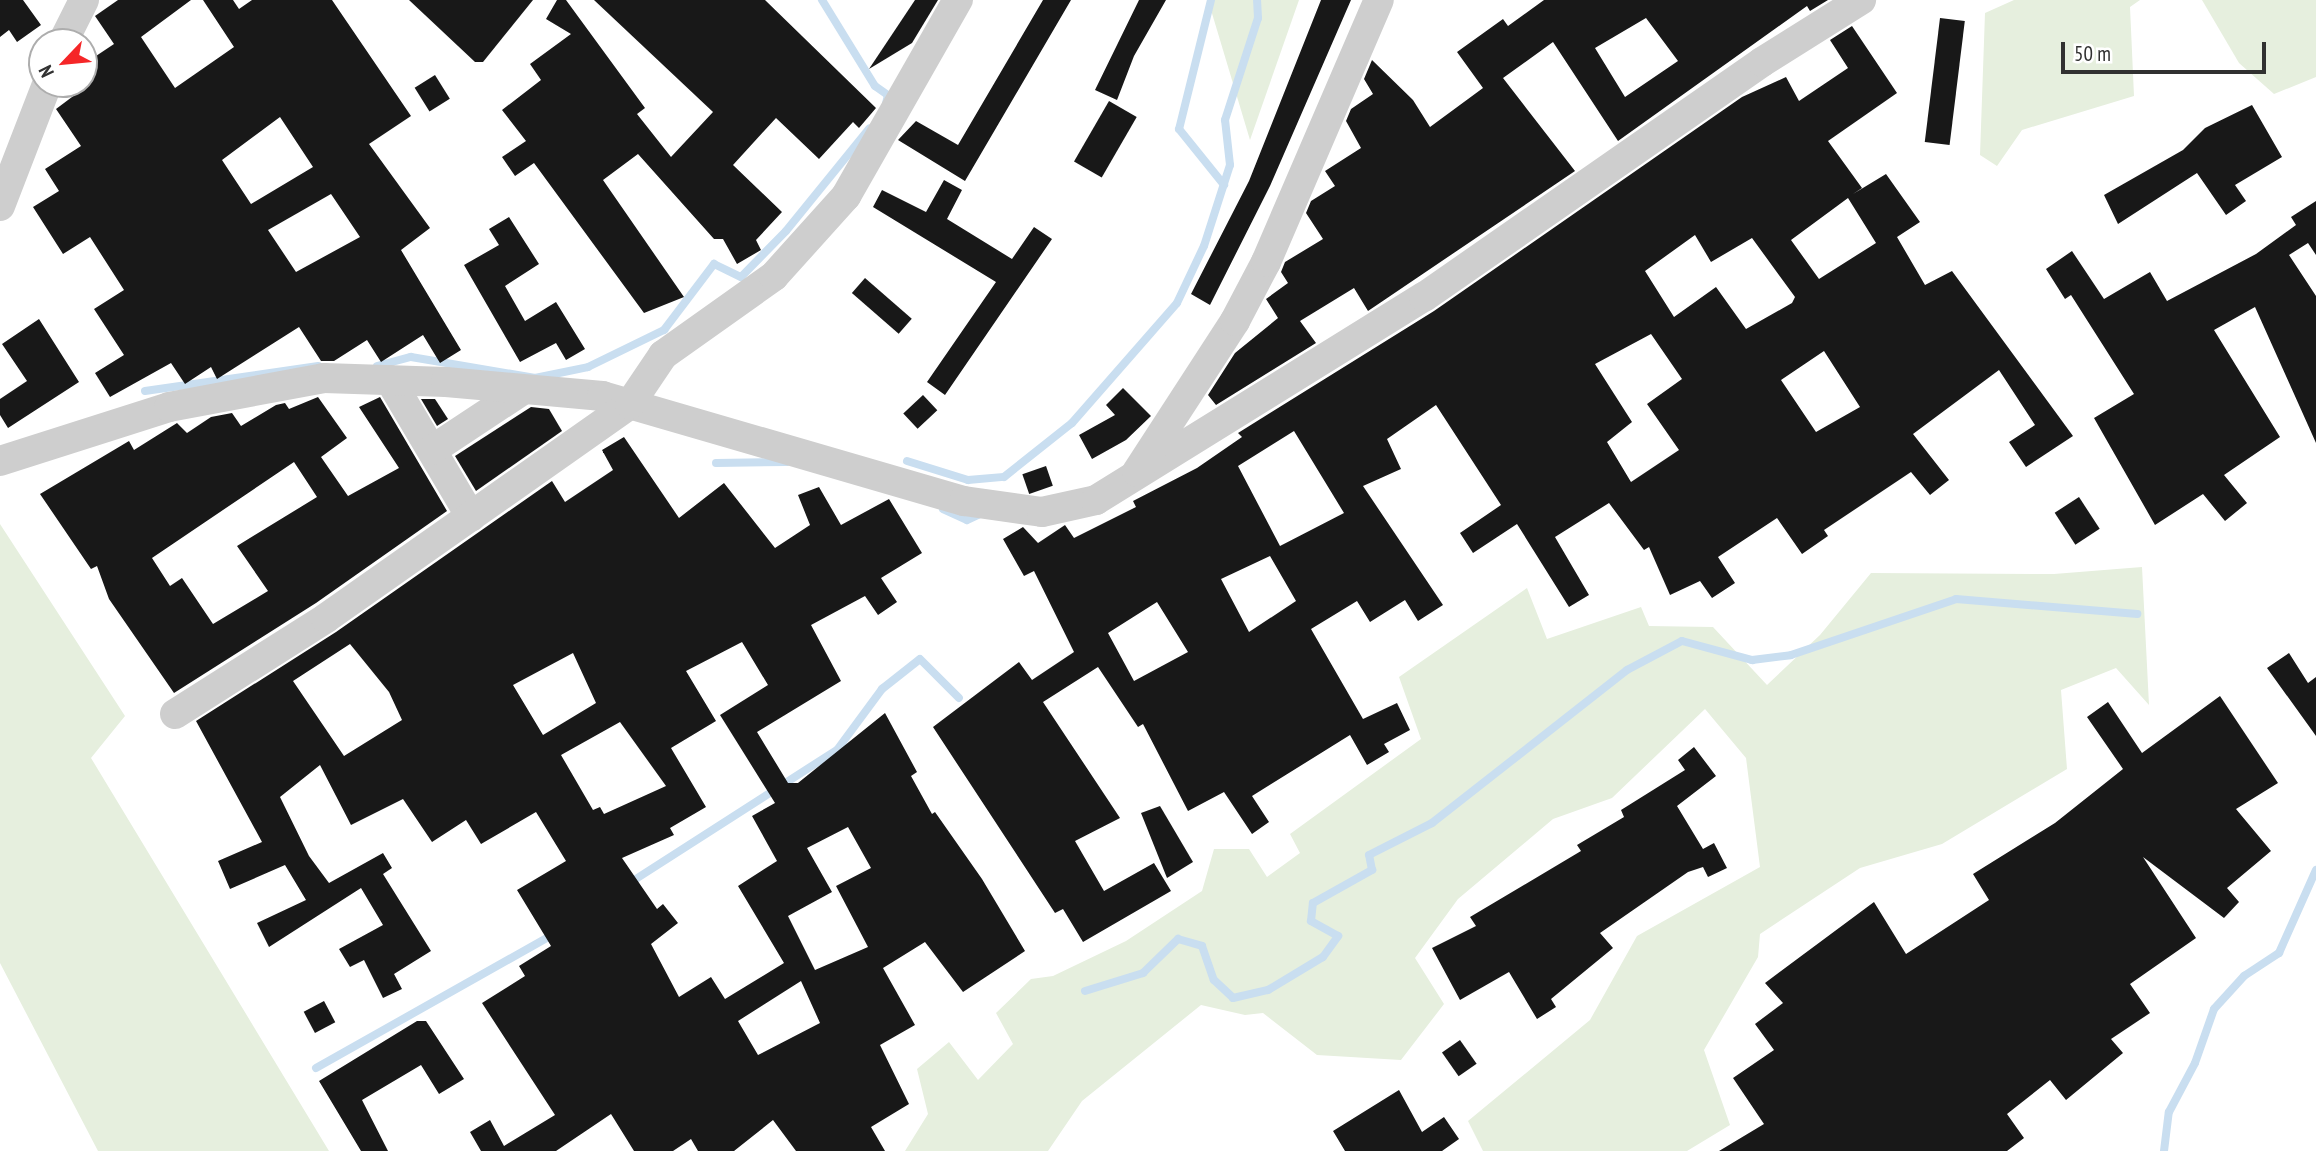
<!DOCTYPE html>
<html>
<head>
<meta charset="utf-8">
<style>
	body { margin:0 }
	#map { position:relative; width:2316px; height:1151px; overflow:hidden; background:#fff; font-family:"PT Sans Narrow",sans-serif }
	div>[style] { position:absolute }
	.green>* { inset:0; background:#e6efde }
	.stream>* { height:8px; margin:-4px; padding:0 4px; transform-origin:4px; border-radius:4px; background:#c9def0 }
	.building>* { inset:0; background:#181818; transform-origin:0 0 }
	.minor>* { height:30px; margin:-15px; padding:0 15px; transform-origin:15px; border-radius:15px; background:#cecece }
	span { translate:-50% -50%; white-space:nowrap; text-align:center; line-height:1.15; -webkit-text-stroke:7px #fff; paint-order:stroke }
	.north { position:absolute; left:28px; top:28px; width:70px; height:70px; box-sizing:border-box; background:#fff; border:2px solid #adadad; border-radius:50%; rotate:244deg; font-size:19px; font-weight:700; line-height:28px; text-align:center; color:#313131 }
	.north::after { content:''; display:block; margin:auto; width:24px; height:32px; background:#f52628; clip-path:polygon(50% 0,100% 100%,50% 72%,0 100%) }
	.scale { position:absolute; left:2061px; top:42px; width:205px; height:32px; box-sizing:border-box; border:4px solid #313131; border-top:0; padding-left:9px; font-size:21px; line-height:24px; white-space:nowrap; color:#313131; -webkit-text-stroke:5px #fff; paint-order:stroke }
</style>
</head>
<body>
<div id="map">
	<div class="green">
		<i style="clip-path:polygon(1208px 0,1299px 0,1250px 140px)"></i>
		<i style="clip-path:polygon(2014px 0,2140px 0,2130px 7px,2134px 96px,2022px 130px,1997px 166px,1980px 155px,1985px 13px)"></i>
		<i style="clip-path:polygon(2202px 0,2316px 0,2316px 77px,2274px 94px,2239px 63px)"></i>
		<i style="clip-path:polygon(0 524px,125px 716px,91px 758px,329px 1151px,98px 1151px,0 963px)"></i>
		<i style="clip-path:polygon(2142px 567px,2149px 705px,2116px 668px,2061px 690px,2067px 769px,1942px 844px,1860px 868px,1760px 934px,1758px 957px,1704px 1050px,1730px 1125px,1687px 1151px,1483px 1151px,1468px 1121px,1590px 1020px,1637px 936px,1760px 867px,1746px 758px,1705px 709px,1612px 798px,1553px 819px,1458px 899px,1415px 958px,1444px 1004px,1401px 1060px,1317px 1055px,1263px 1013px,1245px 1015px,1201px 1005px,1082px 1101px,1048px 1151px,905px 1151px,928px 1114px,917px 1069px,949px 1042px,978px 1080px,1013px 1044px,996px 1013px,1031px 979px,1053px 976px,1126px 941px,1202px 891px,1214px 849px,1249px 849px,1267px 877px,1300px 853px,1290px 834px,1421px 739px,1399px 677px,1527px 588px,1547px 639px,1641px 607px,1649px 626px,1713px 627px,1767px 685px,1820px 635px,1871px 573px,2054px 574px)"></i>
	</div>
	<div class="stream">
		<i style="left:822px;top:0;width:101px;rotate:58.4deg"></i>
		<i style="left:875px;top:86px;width:16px;rotate:35deg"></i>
		<i style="left:888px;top:95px;width:9px;rotate:103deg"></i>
		<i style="left:1211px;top:0;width:133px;rotate:103.9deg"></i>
		<i style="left:1179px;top:129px;width:72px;rotate:51.2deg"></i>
		<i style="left:377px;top:366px;width:35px;rotate:-15deg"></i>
		<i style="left:411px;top:357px;width:126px;rotate:9.6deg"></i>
		<i style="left:535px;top:378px;width:54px;rotate:-11.7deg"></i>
		<i style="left:588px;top:367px;width:85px;rotate:-26deg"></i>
		<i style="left:664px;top:330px;width:83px;rotate:-52.9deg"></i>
		<i style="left:714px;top:264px;width:30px;rotate:26deg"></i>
		<i style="left:741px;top:277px;width:64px;rotate:-45.6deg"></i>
		<i style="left:786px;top:231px;width:132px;rotate:-50.9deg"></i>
		<i style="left:145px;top:391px;width:175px;rotate:-8.2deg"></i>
		<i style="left:907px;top:461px;width:64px;rotate:17.3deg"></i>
		<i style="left:968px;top:480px;width:36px;rotate:-5deg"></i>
		<i style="left:1004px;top:477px;width:87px;rotate:-38.5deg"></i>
		<i style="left:1072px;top:423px;width:159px;rotate:-48.8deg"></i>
		<i style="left:1177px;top:303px;width:63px;rotate:-64.7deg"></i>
		<i style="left:1204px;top:246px;width:85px;rotate:-72.2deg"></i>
		<i style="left:1230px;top:165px;width:45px;rotate:-96.3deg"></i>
		<i style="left:1225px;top:120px;width:107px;rotate:-72.1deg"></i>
		<i style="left:1258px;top:18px;width:18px;rotate:-93deg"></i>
		<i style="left:716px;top:463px;width:71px;rotate:-0.8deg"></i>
		<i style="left:943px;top:509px;width:26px;rotate:25deg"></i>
		<i style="left:967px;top:520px;width:17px;rotate:-25deg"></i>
		<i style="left:628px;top:884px;width:248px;rotate:-32.7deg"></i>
		<i style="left:837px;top:750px;width:76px;rotate:-53.6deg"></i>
		<i style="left:882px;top:689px;width:48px;rotate:-38.3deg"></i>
		<i style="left:920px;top:659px;width:55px;rotate:45deg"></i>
		<i style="left:1085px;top:991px;width:61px;rotate:-17.2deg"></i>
		<i style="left:1143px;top:973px;width:49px;rotate:-44.2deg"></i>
		<i style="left:1178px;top:939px;width:25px;rotate:16deg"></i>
		<i style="left:1202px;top:946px;width:36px;rotate:71deg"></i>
		<i style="left:1214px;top:980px;width:26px;rotate:43deg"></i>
		<i style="left:1233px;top:998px;width:36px;rotate:-13deg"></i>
		<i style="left:1268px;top:990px;width:64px;rotate:-31deg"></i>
		<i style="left:1323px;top:957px;width:26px;rotate:-54deg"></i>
		<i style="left:1338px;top:936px;width:31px;rotate:-151deg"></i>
		<i style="left:1311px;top:921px;width:18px;rotate:-84deg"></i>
		<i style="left:1313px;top:903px;width:68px;rotate:-29.2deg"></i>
		<i style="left:1372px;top:870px;width:15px;rotate:-101deg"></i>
		<i style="left:1369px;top:855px;width:71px;rotate:-26.9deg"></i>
		<i style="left:1432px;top:823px;width:248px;rotate:-38.1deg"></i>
		<i style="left:1627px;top:670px;width:62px;rotate:-27.8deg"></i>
		<i style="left:1682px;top:641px;width:73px;rotate:15.2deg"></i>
		<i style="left:1752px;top:660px;width:39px;rotate:-7deg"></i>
		<i style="left:1791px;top:655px;width:174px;rotate:-18.7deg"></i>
		<i style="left:1956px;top:599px;width:182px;rotate:4.7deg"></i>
		<i style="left:316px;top:1068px;width:273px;rotate:-29.4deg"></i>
		<i style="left:2164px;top:1151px;width:39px;rotate:-83deg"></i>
		<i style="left:2169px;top:1112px;width:55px;rotate:-62deg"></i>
		<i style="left:2195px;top:1063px;width:57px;rotate:-70.6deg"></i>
		<i style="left:2214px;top:1009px;width:45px;rotate:-47.7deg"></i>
		<i style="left:2244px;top:976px;width:42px;rotate:-33.3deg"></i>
		<i style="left:2279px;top:953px;width:91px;rotate:-66deg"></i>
	</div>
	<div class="building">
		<i style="clip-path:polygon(0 0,23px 0,41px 25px,17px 42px,9px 30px,0 37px)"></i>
		<i style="clip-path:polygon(evenodd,118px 0,191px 0,141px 37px,175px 88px,234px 47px,203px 0,233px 0,239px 9px,252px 0,332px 0,411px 116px,369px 144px,430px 228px,401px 250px,461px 350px,440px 363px,423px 335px,381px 362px,367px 340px,334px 361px,321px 361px,299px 327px,217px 379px,211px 367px,185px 384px,171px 363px,110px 397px,95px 373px,124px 355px,94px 309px,124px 290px,90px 237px,63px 254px,33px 207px,59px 191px,45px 169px,81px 146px,56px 109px,84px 88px,84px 64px,114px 44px,95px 16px,118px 0,280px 117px,313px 167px,251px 204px,222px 160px,280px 117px,118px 0,331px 194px,360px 237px,296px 272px,268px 230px,331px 194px)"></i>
		<i style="clip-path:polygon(409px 0,533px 0,483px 62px,475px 62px)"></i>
		<i style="clip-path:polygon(557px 0,566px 0,645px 108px,637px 114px,671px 157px,713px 112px,594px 0,765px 0,876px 108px,859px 128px,853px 122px,819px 159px,776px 118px,733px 165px,782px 212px,756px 240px,761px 250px,737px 264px,723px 239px,714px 239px,638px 154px,603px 180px,684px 297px,644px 313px,534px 163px,515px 176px,502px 157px,526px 141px,502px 110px,541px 80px,530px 64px,571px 34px,546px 19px)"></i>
		<i style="clip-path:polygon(915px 0,938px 0,912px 43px,869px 69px)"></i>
		<i style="clip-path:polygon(1043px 0,1071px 0,965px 181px,898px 140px,916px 121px,958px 145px)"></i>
		<i style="clip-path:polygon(1139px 0,1166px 0,1134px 56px,1117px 100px,1095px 90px)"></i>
		<i style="clip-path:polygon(1321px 0,1351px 0,1270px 186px,1210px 305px,1191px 294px,1249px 181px)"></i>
		<i style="clip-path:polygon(evenodd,1544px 0,1828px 0,1810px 11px,1807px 6px,1618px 141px,1553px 42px,1503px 78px,1575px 171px,1368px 311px,1354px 288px,1300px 321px,1316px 343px,1216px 405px,1208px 395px,1235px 353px,1278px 318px,1266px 299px,1288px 283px,1281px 272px,1285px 262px,1323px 239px,1306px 213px,1311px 201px,1335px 186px,1325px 171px,1361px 148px,1346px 121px,1351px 109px,1373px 94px,1364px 79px,1372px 60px,1413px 100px,1430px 127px,1483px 88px,1457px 52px,1503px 19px,1508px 26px,1544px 0,1646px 18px,1678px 61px,1625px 97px,1595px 48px,1646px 18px)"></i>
		<i style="left:1940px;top:18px;width:25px;height:125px;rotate:7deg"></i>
		<i style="clip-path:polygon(evenodd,1852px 26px,1897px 93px,1828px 141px,1862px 188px,1853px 194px,1886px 174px,1920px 222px,1897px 237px,1925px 285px,1952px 271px,2073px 436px,2026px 467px,2009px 442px,2035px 425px,1999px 370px,1913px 434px,1949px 480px,1930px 495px,1911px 472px,1824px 530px,1828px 536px,1802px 554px,1777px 518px,1718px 557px,1735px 583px,1712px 598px,1700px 581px,1670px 595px,1649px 547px,1644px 550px,1609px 503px,1555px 537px,1589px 595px,1569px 607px,1517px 524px,1473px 553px,1460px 533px,1501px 505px,1436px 405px,1387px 439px,1401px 469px,1363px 486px,1443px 605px,1418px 621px,1405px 600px,1370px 622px,1357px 601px,1311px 629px,1363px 719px,1397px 703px,1410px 730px,1384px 744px,1389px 752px,1367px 765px,1350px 735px,1252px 796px,1269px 822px,1252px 834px,1224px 792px,1188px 811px,1143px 724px,1138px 727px,1098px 667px,1043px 702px,1120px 818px,1075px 841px,1104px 891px,1154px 863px,1171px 891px,1083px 942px,1063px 909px,1055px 913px,933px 727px,1019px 662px,1032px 680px,1074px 652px,1034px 571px,1024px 576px,1003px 539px,1023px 527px,1038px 543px,1065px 525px,1074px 538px,1136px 507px,1133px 501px,1197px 468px,1242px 437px,1238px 433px,1434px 311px,1742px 97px,1786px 77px,1799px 101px,1848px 68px,1830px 40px,1852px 26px,1848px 198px,1876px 243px,1819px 279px,1791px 240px,1848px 198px,1852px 26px,1695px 235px,1711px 262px,1752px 238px,1795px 297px,1792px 303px,1746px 329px,1716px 287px,1674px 317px,1645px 271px,1695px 235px,1852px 26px,1651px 334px,1682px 379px,1647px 404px,1679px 450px,1631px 482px,1607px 442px,1632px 422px,1595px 364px,1651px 334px,1852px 26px,1824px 351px,1860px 407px,1816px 432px,1781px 380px,1824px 351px,1852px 26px,1294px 431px,1344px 513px,1280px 546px,1238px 466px,1294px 431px,1852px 26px,1270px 556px,1296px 601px,1249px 632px,1221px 579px,1270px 556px,1852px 26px,1157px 602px,1188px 652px,1134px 681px,1108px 633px,1157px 602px)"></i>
		<i style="left:435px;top:75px;width:28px;height:24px;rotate:58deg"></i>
		<i style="left:1109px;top:101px;width:32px;height:70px;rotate:30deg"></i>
		<i style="clip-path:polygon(2252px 105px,2282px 157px,2235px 185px,2246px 201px,2226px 215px,2197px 173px,2118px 224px,2104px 195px,2183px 150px,2205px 128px)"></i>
		<i style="clip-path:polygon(944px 180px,962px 190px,947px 219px,1012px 259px,1034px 227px,1052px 239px,945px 395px,927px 382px,996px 282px,873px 207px,882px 190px,926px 212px)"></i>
		<i style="clip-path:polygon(2316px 201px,2316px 255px,2308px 243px,2289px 255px,2316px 296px,2316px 443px,2255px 307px,2214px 330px,2280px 437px,2224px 475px,2247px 503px,2225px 521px,2203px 494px,2155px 525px,2094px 418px,2134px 394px,2071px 295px,2065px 299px,2046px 269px,2072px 251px,2104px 299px,2150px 272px,2167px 301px,2256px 254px,2296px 225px,2291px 217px)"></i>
		<i style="clip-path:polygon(509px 217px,539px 264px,505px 286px,525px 321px,556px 302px,585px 349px,566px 360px,556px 343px,520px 362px,464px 265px,499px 245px,489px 229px)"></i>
		<i style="left:865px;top:278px;width:62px;height:20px;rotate:41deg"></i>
		<i style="clip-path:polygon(39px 319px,79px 382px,8px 428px,0 415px,0 399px,27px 381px,2px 344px)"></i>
		<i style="clip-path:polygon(1123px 388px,1151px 416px,1126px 440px,1092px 459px,1079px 435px,1115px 415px,1106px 405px)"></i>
		<i style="left:923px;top:395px;width:21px;height:27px;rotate:47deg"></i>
		<i style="clip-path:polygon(evenodd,318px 397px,347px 438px,321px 457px,348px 496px,399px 468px,359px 407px,380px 397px,447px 511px,316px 603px,174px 693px,109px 599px,97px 566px,91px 569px,40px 494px,129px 441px,134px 450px,177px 423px,187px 433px,211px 417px,232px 413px,241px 426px,276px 405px,285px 403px,289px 409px,318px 397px,294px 462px,317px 497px,237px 546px,268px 591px,213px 624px,182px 578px,170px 586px,152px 558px,294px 462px)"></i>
		<i style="clip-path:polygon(421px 399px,435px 399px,448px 419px,437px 426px)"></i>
		<i style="clip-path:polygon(531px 407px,549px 409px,562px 431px,476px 491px,455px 456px)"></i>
		<i style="clip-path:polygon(evenodd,624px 437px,679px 518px,724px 483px,775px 548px,810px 525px,798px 495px,819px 487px,841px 525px,889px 499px,922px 553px,881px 578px,897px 602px,878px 615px,865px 596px,811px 625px,841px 681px,757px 732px,788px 783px,798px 783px,885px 713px,917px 772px,911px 776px,932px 814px,935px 812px,982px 879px,1025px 951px,963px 992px,925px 942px,883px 968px,915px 1025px,880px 1045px,909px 1104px,871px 1127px,885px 1151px,796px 1151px,773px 1120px,734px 1151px,698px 1151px,691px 1139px,673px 1151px,634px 1151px,611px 1114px,556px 1151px,481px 1151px,470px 1132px,490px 1120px,504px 1146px,555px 1115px,482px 1003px,525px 976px,519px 966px,551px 946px,517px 890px,566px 861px,536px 812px,481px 844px,466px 820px,432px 842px,403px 799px,351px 825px,320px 765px,280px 797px,309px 856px,329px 883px,383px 853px,392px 868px,383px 874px,431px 951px,394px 974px,402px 989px,383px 998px,364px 960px,350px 967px,339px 949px,383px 925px,361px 888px,269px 947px,257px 923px,306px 900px,285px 865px,230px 889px,218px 861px,262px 842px,196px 721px,336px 632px,552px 481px,565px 502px,613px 470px,602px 450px,624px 437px,742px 642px,768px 685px,720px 715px,775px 803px,752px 816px,777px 861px,738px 886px,784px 963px,725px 999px,711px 977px,679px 997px,651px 944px,678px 923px,663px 904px,657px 909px,622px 858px,674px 835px,670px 828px,706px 807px,671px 748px,716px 721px,686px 671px,742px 642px,624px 437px,350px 644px,389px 692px,402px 720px,344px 756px,293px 681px,350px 644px,624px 437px,573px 653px,596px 703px,543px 735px,513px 685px,573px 653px,624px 437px,620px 722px,666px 786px,604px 814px,600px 807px,593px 810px,561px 755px,620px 722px,624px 437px,848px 827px,871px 868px,836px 886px,868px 947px,815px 970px,788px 916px,832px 892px,807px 848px,848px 827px,624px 437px,801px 981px,820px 1023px,758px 1055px,738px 1021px,801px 981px)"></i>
		<i style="left:1046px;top:466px;width:21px;height:25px;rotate:71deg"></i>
		<i style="left:2079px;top:497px;width:38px;height:29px;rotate:57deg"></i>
		<i style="clip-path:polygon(2289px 653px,2308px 683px,2316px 677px,2316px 736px,2267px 668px)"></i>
		<i style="clip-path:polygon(2220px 696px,2278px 783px,2236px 809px,2271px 851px,2227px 888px,2239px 902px,2224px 918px,2143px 857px,2196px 938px,2130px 984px,2150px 1013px,2111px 1039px,2123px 1053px,2066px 1100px,2050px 1080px,2007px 1114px,2024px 1138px,2007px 1151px,1719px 1151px,1764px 1124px,1733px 1078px,1774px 1050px,1755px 1024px,1783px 1003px,1765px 983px,1874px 902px,1906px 954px,1989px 900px,1973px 874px,2055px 823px,2123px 769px,2087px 717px,2108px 702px,2142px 753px)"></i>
		<i style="clip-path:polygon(1694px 747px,1716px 776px,1677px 806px,1703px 849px,1714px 843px,1727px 868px,1708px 877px,1703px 867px,1688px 872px,1600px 933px,1613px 948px,1551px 999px,1556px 1007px,1537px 1019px,1509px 972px,1460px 1000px,1432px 948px,1476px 926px,1470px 917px,1581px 851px,1577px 845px,1624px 817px,1621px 810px,1685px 770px,1678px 760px)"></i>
		<i style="clip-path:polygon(1160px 806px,1193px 862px,1167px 878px,1141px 813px)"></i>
		<i style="left:324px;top:1001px;width:24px;height:23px;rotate:62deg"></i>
		<i style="clip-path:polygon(417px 1021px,426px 1021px,464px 1079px,439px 1094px,421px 1065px,362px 1100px,388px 1151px,361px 1151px,319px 1081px)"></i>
		<i style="left:1460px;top:1040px;width:29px;height:22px;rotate:55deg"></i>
		<i style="clip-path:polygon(1399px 1090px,1422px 1132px,1444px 1117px,1459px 1139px,1442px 1151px,1345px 1151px,1333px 1131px)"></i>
	</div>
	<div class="minor">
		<i style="left:63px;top:42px;width:47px;rotate:-63.4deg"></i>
		<i style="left:0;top:206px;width:131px;rotate:-68.9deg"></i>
		<i style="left:390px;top:380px;width:159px;rotate:59.4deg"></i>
		<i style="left:432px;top:450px;width:107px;rotate:-33.5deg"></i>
		<i style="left:0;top:461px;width:177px;rotate:-17.7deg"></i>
		<i style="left:169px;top:407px;width:158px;rotate:-10.6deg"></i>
		<i style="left:324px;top:378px;width:122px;rotate:1.9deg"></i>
		<i style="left:446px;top:382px;width:157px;rotate:5.1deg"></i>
		<i style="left:602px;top:396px;width:377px;rotate:16.2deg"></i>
		<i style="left:964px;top:501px;width:79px;rotate:8deg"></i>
		<i style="left:1042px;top:512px;width:55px;rotate:-12.5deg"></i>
		<i style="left:1096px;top:500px;width:386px;rotate:-31.8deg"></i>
		<i style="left:1424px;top:297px;width:412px;rotate:-34.8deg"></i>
		<i style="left:1762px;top:62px;width:117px;rotate:-32.1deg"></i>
		<i style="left:1137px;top:472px;width:180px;rotate:-57deg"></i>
		<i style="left:1235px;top:321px;width:67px;rotate:-62.3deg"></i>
		<i style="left:1266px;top:262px;width:285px;rotate:-66.7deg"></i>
		<i style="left:175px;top:714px;width:179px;rotate:-32.4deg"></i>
		<i style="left:326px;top:618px;width:372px;rotate:-35.1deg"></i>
		<i style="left:630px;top:404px;width:59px;rotate:-56deg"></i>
		<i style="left:663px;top:355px;width:136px;rotate:-35.4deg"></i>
		<i style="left:774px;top:276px;width:108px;rotate:-48deg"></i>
		<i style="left:846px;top:196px;width:226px;rotate:-60.3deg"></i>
	</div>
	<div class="north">N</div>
	<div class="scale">50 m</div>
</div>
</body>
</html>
